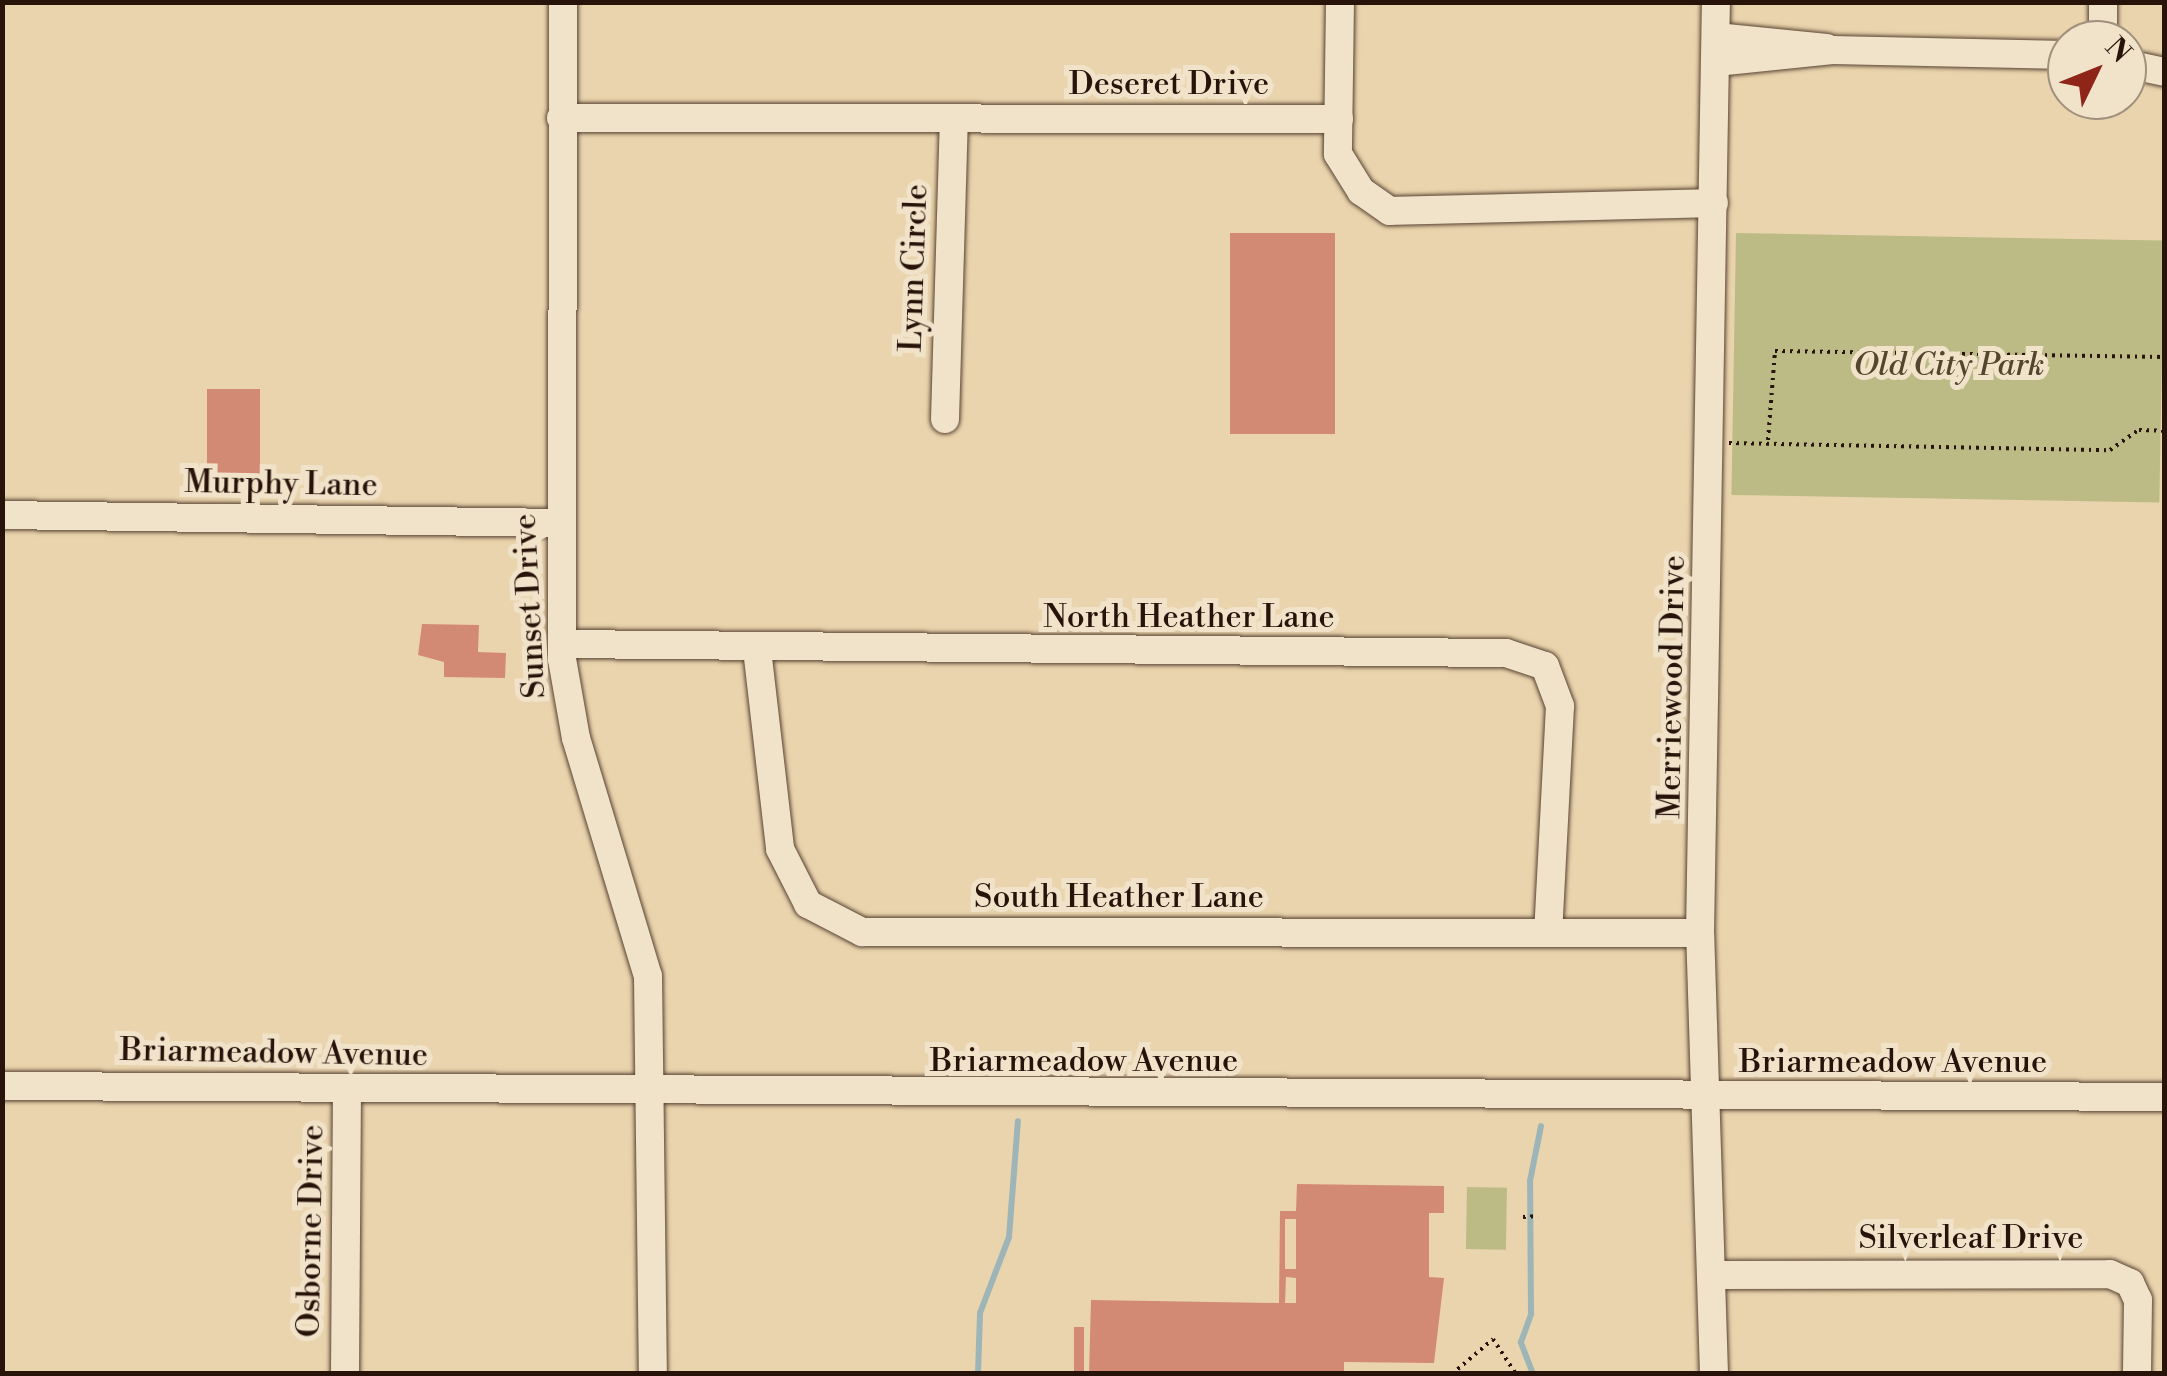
<!DOCTYPE html>
<html>
<head>
<meta charset="utf-8">
<style>
	body { margin:0 }
	#map { position:relative; width:2167px; height:1376px; overflow:hidden; background:#ead4ad; font-family:"Libre Bodoni",serif }
	div>[style] { position:absolute }
	.green>* { inset:0; background:#bcbb86; transform-origin:0 0 }
	.stream>* { height:6px; margin:-3px; padding:0 3px; transform-origin:3px; border-radius:3px; background:#9eb5b7 }
	.building>* { inset:0; background:#d38a75; transform-origin:0 0 }
	.path>* { height:4px; margin-top:-2px; transform-origin:0; background:repeating-linear-gradient(90deg,#28130a 0 2.5px,transparent 0 7.5px) }
	.roads { filter:drop-shadow(0 0 2px #584333) drop-shadow(0 0 2px #584333) }
	.minor>* { height:28px; margin:-14px; padding:0 14px; transform-origin:14px; border-radius:14px; background:#f1e3ca }
	span { translate:-50% -50%; white-space:nowrap; text-align:center; line-height:1.15; -webkit-text-stroke:10px #f1e3ca; paint-order:stroke }
	.street-label { font-size:32px; color:#28130a }
	.park-label { font-size:32px; color:#54452f; font-style:italic }
	.frame { position:absolute; inset:0; border:5px solid #28130a; pointer-events:none }
	.north { position:absolute; left:2047px; top:20px; width:100px; height:100px; box-sizing:border-box; background:#f1e3ca; border:2px solid #a1907d; border-radius:50%; rotate:47deg; font-size:28px; font-weight:700; line-height:40px; text-align:center; color:#28130a }
	.north::after { content:''; display:block; margin:auto; width:35px; height:45px; background:#8f2418; clip-path:polygon(50% 0,100% 100%,50% 72%,0 100%) }
</style>
</head>
<body>
<div id="map">
	<div class="green">
		<i style="left:1736px;top:233px;width:428px;height:262px;rotate:1deg"></i>
		<i style="left:1467px;top:1187px;width:40px;height:62px;rotate:1deg"></i>
	</div>
	<div class="stream">
		<i style="left:978px;top:1374px;width:61px;rotate:-88.1deg"></i>
		<i style="left:980px;top:1313px;width:81px;rotate:-69.1deg"></i>
		<i style="left:1009px;top:1237px;width:116px;rotate:-85.6deg"></i>
		<i style="left:1533px;top:1374px;width:34px;rotate:-111deg"></i>
		<i style="left:1521px;top:1342px;width:30px;rotate:-70deg"></i>
		<i style="left:1531px;top:1314px;width:133px;rotate:-90.4deg"></i>
		<i style="left:1530px;top:1181px;width:56px;rotate:-78.7deg"></i>
	</div>
	<div class="building">
		<i style="left:1230px;top:233px;width:105px;height:201px"></i>
		<i style="left:207px;top:389px;width:53px;height:85px"></i>
		<i style="clip-path:polygon(422px 624px,479px 625px,478px 652px,506px 653px,505px 678px,444px 677px,444px 662px,418px 655px)"></i>
		<i style="clip-path:polygon(evenodd,1297px 1184px,1444px 1186px,1444px 1213px,1429px 1213px,1429px 1277px,1444px 1278px,1434px 1363px,1344px 1362px,1344px 1374px,1089px 1374px,1091px 1300px,1279px 1303px,1280px 1211px,1296px 1211px,1297px 1184px,1285px 1219px,1296px 1219px,1296px 1269px,1285px 1269px,1285px 1219px,1297px 1184px,1286px 1277px,1296px 1278px,1296px 1303px,1285px 1303px,1286px 1277px)"></i>
		<i style="left:1074px;top:1327px;width:10px;height:47px"></i>
	</div>
	<div class="path">
		<i style="left:1768px;top:440px;width:89px;rotate:-85.5deg"></i>
		<i style="left:1775px;top:351px;width:389px;rotate:0.9deg"></i>
		<i style="left:1729px;top:443px;width:381px;rotate:1.1deg"></i>
		<i style="left:2110px;top:450px;width:35px;rotate:-35deg"></i>
		<i style="left:2139px;top:430px;width:25px;rotate:2deg"></i>
		<i style="left:1523px;top:1217px;width:15px;rotate:-4deg"></i>
		<i style="left:1452px;top:1374px;width:54px;rotate:-40.5deg"></i>
		<i style="left:1493px;top:1339px;width:42px;rotate:56.7deg"></i>
	</div>
	<div class="roads">
		<div class="minor">
			<i style="left:563px;top:2px;width:657px;rotate:90.09deg"></i>
			<i style="left:562px;top:659px;width:80px;rotate:80deg"></i>
			<i style="left:576px;top:738px;width:249px;rotate:73.2deg"></i>
			<i style="left:648px;top:976px;width:398px;rotate:89.3deg"></i>
			<i style="left:1340px;top:2px;width:152px;rotate:90.8deg"></i>
			<i style="left:1338px;top:154px;width:44px;rotate:58.1deg"></i>
			<i style="left:1361px;top:191px;width:35px;rotate:35deg"></i>
			<i style="left:1390px;top:211px;width:324px;rotate:-1.4deg"></i>
			<i style="left:1716px;top:37px;width:111px;rotate:5.7deg"></i>
			<i style="left:2103px;top:40px;width:38px;rotate:-90deg"></i>
			<i style="left:1716px;top:62px;width:117px;rotate:-5.9deg"></i>
			<i style="left:1832px;top:50px;width:235px;rotate:1.2deg"></i>
			<i style="left:2127px;top:64px;width:38px;rotate:12deg"></i>
			<i style="left:561px;top:118px;width:778px;rotate:0.07deg"></i>
			<i style="left:945px;top:419px;width:300px;rotate:-88.3deg"></i>
			<i style="left:2px;top:515px;width:557px;rotate:0.82deg"></i>
			<i style="left:562px;top:644px;width:944px;rotate:0.55deg"></i>
			<i style="left:1506px;top:653px;width:41px;rotate:18.4deg"></i>
			<i style="left:1545px;top:666px;width:43px;rotate:69.4deg"></i>
			<i style="left:1560px;top:706px;width:227px;rotate:93deg"></i>
			<i style="left:757px;top:649px;width:201px;rotate:83.4deg"></i>
			<i style="left:780px;top:849px;width:62px;rotate:63deg"></i>
			<i style="left:808px;top:904px;width:61px;rotate:27.4deg"></i>
			<i style="left:862px;top:932px;width:838px;rotate:0.07deg"></i>
			<i style="left:2px;top:1086px;width:2162px;rotate:0.29deg"></i>
			<i style="left:1716px;top:1275px;width:394px;rotate:-0.1deg"></i>
			<i style="left:2110px;top:1274px;width:22px;rotate:24deg"></i>
			<i style="left:2130px;top:1283px;width:19px;rotate:65deg"></i>
			<i style="left:2138px;top:1300px;width:74px;rotate:90.8deg"></i>
			<i style="left:345px;top:1374px;width:285px;rotate:-89.6deg"></i>
			<i style="left:1714px;top:1374px;width:441px;rotate:-91.8deg"></i>
			<i style="left:1700px;top:933px;width:931px;rotate:-89.02deg"></i>
		</div>
	</div>
	<div class="street-label">
		<span style="left:1169px;top:84px">Deseret Drive</span>
		<span style="left:914px;top:268px;rotate:-88deg">Lynn Circle</span>
		<span style="left:281px;top:484px;rotate:1deg">Murphy Lane</span>
		<span style="left:530px;top:606px;rotate:-93deg">Sunset Drive</span>
		<span style="left:1189px;top:617px">North Heather Lane</span>
		<span style="left:1672px;top:687px;rotate:-89deg">Merriewood Drive</span>
		<span style="left:1119px;top:897px">South Heather Lane</span>
		<span style="left:274px;top:1053px;rotate:1deg">Briarmeadow Avenue</span>
		<span style="left:1084px;top:1061px">Briarmeadow Avenue</span>
		<span style="left:1893px;top:1062px">Briarmeadow Avenue</span>
		<span style="left:311px;top:1231px;rotate:-89deg">Osborne Drive</span>
		<span style="left:1971px;top:1238px">Silverleaf Drive</span>
	</div>
	<div class="park-label">
		<span style="left:1949px;top:365px">Old City Park</span>
	</div>
	<div class="frame"></div>
	<div class="north">N</div>
</div>
</body>
</html>
